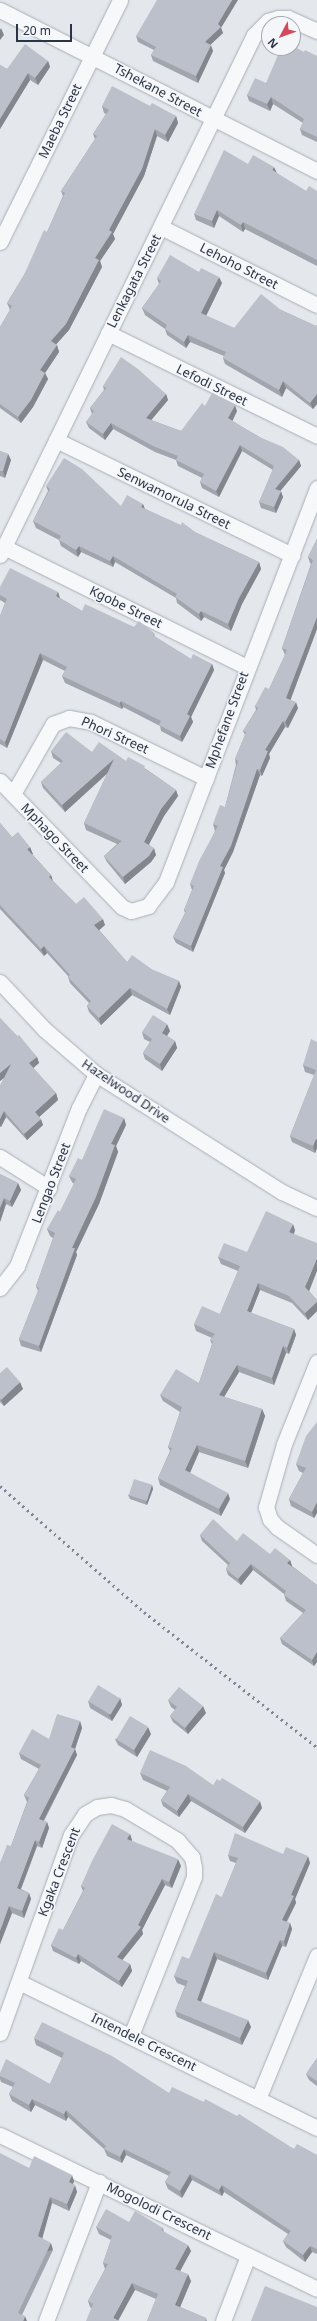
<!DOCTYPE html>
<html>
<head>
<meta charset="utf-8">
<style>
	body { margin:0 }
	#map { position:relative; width:317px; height:2321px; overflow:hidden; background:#e4e7ec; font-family:"Noto Sans",sans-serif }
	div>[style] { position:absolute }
	.roads { filter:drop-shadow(0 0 1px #a9aeb7) drop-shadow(0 0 1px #a9aeb7) }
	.minor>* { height:15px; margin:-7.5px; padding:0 7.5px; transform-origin:7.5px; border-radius:7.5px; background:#f7f8fa }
	.rail>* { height:3px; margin-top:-1.5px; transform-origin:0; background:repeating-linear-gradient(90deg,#7d8696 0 2px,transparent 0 6px) }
	.wall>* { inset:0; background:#a1a5ae }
	.shaded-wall>* { inset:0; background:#83868d; transform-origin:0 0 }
	.building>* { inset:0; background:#bbc0ca; transform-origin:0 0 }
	span { translate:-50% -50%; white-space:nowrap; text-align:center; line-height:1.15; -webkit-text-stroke:3px #f4f6f9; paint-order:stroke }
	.street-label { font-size:13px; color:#2b3445 }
	.north { position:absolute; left:261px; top:16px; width:40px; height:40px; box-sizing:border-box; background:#f4f6f9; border:1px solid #a4a8b1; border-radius:50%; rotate:229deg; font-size:11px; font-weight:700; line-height:16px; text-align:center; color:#2b3445 }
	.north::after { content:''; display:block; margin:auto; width:14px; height:18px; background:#d1495b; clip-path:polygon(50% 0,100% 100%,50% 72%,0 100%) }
	.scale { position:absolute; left:16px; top:24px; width:56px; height:18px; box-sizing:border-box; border:2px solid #2b3445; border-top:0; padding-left:5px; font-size:12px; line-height:14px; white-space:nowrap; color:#2b3445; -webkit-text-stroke:3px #f4f6f9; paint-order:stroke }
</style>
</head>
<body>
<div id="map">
	<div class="roads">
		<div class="minor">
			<i style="left:0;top:10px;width:356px;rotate:26.9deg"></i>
			<i style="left:161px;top:227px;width:174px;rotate:26.6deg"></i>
			<i style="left:0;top:242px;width:270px;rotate:-63.6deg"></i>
			<i style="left:108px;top:333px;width:233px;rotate:26.2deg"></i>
			<i style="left:56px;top:440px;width:263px;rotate:26deg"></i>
			<i style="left:4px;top:547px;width:271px;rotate:26.3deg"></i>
			<i style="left:0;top:555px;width:579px;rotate:-63.97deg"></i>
			<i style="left:254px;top:35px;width:20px;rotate:-45deg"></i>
			<i style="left:268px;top:21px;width:10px;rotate:-17deg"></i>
			<i style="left:278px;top:18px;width:10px"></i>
			<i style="left:288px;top:18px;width:32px;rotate:24deg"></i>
			<i style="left:0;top:781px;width:175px;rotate:45.9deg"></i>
			<i style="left:122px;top:907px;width:10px;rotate:24deg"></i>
			<i style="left:131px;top:911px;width:18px;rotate:-16deg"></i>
			<i style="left:148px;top:906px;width:30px;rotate:-53deg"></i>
			<i style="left:166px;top:882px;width:422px;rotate:-69deg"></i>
			<i style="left:13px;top:794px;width:81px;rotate:-60.3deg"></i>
			<i style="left:53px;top:724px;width:17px;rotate:-21deg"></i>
			<i style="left:69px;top:718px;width:22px;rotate:10deg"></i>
			<i style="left:91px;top:722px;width:128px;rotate:26deg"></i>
			<i style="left:0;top:982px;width:64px;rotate:46.9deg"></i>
			<i style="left:44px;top:1029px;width:69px;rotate:40.9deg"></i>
			<i style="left:96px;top:1074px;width:220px;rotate:32.4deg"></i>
			<i style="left:282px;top:1192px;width:38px;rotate:25deg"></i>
			<i style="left:0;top:1157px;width:58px;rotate:32.3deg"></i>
			<i style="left:0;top:1288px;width:28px;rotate:-52deg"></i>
			<i style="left:17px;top:1266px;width:170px;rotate:-68.6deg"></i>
			<i style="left:79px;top:1108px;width:38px;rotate:-63deg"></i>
			<i style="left:317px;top:1362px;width:88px;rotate:111.9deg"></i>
			<i style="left:284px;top:1444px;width:66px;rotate:105.9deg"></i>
			<i style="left:266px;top:1507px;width:13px;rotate:72deg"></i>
			<i style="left:270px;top:1519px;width:11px;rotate:49deg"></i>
			<i style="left:277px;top:1527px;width:49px;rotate:35deg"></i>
			<i style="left:19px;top:1982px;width:332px;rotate:26.1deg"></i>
			<i style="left:0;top:2033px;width:210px;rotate:-70.3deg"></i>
			<i style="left:71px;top:1835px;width:25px;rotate:-56deg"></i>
			<i style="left:85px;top:1814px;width:14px;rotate:-30deg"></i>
			<i style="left:97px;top:1807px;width:14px;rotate:-8deg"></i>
			<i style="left:111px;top:1805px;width:15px;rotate:16deg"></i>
			<i style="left:125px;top:1809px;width:61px;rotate:30.8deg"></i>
			<i style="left:177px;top:1840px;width:23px;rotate:49deg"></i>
			<i style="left:192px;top:1857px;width:10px;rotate:79deg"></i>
			<i style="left:194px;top:1867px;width:10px;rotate:90deg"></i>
			<i style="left:194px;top:1877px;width:170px;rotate:111.7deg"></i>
			<i style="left:258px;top:2099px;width:155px;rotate:-67.6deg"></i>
			<i style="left:0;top:2135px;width:352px;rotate:25.9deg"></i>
			<i style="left:46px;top:2321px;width:149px;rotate:-69.1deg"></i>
			<i style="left:223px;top:2321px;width:70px;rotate:-69deg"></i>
		</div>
	</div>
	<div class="rail">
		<i style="left:0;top:1486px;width:191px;rotate:41.2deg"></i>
		<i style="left:144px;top:1612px;width:219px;rotate:38deg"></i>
	</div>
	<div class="wall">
		<i style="clip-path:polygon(221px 28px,223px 33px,210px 45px,213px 51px,198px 83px,153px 61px,151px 55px,154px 50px,138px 42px,136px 36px)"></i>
		<i style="clip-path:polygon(304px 52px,317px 56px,317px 142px,302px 135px,300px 129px,303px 123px,273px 104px,270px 111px,249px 101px,247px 95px,266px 83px)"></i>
		<i style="clip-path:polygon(48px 61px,50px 67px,38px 85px,30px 80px,0 129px,0 65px,7px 69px)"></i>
		<i style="clip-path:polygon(102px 106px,150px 106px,176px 116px,178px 123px,168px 142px,157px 136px,144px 176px,113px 234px,115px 239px,100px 261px,102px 267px,69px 330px,56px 344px,57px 345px,59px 352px,45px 373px,48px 379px,33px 407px,21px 423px,0 408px,0 327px,10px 310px,7px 303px,24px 275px,47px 232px,63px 196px,61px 191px,95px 139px,93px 134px,106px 114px,104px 113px)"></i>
		<i style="clip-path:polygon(248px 164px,276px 173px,306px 191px,317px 191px,317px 266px,245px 229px,243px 232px,219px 216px,214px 228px,196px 220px,194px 214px)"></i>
		<i style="clip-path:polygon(199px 272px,222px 283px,206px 316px,234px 328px,281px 310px,316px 326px,317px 325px,317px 404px,313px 409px,286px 388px,282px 397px,225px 364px,223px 358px,224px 356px,190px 342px,186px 348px,167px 335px,165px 329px,145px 315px,142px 308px,159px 284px,157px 278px)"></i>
		<i style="clip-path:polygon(103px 386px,166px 394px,168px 400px,151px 420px,181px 431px,205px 406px,237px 411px,232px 421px,299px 460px,301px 466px,280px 491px,283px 497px,276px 513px,261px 508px,259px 502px,273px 470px,242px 451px,219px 497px,202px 488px,200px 482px,202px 478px,178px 466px,176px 460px,155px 452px,113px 429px,105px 440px,89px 428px,86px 422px,92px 414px,90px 408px,104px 390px)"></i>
		<i style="clip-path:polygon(0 451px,8px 454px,11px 460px,5px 478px,0 476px)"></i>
		<i style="clip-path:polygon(46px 486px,121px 506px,143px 504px,145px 509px,259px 562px,261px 569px,242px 604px,231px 631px,204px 617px,201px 621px,177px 603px,176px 598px,115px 562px,113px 567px,81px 552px,78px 557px,61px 546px,59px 540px,36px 528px,33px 521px,48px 491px)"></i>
		<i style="clip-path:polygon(317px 539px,317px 629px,290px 700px,298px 708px,288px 728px,285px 727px,269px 754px,270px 758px,262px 776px,260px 775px,233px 852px,224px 870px,225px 873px,193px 952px,176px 943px,173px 937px,185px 913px,184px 910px,192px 890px,190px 884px,215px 831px,213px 824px,225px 807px,236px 765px,235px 759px,245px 735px,243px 731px,256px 710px,255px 706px,269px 689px,285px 655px,282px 648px,311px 564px,310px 563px,308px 557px)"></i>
		<i style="clip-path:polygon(0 587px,58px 592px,60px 598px,82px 611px,154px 633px,155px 637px,191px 659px,212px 664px,214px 670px,191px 717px,193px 722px,182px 742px,161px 731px,160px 726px,123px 707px,122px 709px,65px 683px,62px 676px,65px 671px,43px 660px,7px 748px,0 744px,0 616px,5px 603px,0 600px)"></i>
		<i style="clip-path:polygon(51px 751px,92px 752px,126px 761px,146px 769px,176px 790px,178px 796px,164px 816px,149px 844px,156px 855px,151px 862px,125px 884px,107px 862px,104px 856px,117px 844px,86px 830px,84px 823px,107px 774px,65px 812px,43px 788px,41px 782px,61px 763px,53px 758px)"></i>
		<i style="clip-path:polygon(0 823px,12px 837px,33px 854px,32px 854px,51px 875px,53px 881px,76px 904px,105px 925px,99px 930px,127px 962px,153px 970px,179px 981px,181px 987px,170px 1015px,132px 995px,101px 1025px,89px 1012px,87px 1006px,89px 1003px,70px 983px,68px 977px,68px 976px,47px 953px,44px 956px,0 909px)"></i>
		<i style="clip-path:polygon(0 1018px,37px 1057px,39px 1063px,33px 1068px,56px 1093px,58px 1100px,39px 1117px,43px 1125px,27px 1140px,6px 1117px,1px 1127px,0 1127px,0 1086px,4px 1078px,0 1081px)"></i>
		<i style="clip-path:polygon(170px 1031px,167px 1036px,175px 1041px,177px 1048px,162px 1071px,145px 1059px,143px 1053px,150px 1042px,144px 1039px,142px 1032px)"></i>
		<i style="clip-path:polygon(317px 1042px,317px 1148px,315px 1153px,292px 1142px,290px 1136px,314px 1075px,305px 1072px,303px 1065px)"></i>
		<i style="clip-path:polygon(124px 1118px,126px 1125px,116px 1146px,118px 1152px,99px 1204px,76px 1252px,77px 1255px,41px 1352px,21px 1346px,19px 1339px,38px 1291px,36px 1286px,53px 1238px,50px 1236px,47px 1229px,60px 1212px,74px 1184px,72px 1182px,69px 1176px,82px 1160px)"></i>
		<i style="clip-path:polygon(0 1174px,18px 1183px,21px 1190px,12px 1207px,6px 1204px,0 1222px)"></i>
		<i style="clip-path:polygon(295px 1230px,294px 1234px,309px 1291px,317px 1300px,317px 1311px,308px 1320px,292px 1303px,260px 1290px,251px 1313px,294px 1329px,296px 1335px,289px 1354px,286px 1353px,274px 1385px,239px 1372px,224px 1397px,262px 1409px,265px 1416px,248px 1468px,199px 1452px,190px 1473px,230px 1499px,221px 1516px,160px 1485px,158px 1478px,170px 1451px,168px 1447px,180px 1412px,163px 1401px,160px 1395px,199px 1383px,212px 1344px,210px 1340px,212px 1338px,196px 1331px,194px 1324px,220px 1314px,238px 1271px,221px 1264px,218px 1257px,247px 1252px)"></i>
		<i style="clip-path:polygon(0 1373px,23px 1389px,4px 1406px,0 1402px)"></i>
		<i style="clip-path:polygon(317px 1422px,317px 1513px,314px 1518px,291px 1506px,289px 1499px,303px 1473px,299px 1471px,296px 1464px)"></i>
		<i style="clip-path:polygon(152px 1485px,153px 1489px,147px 1505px,130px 1499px,128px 1495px)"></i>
		<i style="clip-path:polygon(200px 1535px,237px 1541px,270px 1554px,290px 1560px,292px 1566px,317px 1585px,317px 1662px,314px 1666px,282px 1644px,280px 1638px,303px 1613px,286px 1601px,284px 1594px,253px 1570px,241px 1585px,228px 1575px,226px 1569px,228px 1565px,202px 1541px)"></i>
		<i style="clip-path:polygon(120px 1698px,122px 1705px,112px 1721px,90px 1708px,88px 1701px)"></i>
		<i style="clip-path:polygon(168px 1700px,206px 1713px,188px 1734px,173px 1722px,170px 1716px,175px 1710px,171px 1707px)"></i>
		<i style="clip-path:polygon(80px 1721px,82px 1728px,75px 1749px,77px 1755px,44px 1821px,47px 1822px,49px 1828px,42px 1848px,37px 1846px,21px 1889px,29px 1893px,31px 1899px,24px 1918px,12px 1913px,0 1944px,0 1863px,11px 1846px,27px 1802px,24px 1795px,39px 1769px,21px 1759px,19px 1753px,49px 1739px)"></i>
		<i style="clip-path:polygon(151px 1734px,137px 1757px,118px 1745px,115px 1739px)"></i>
		<i style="clip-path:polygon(140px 1773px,213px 1785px,262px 1808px,245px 1833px,191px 1801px,179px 1817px,163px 1806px,161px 1800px,167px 1791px,143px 1780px)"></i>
		<i style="clip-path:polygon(130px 1834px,132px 1841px,181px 1866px,172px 1888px,165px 1885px,142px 1930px,143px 1934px,122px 1960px,130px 1964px,132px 1971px,122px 1987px,81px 1961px,79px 1964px,53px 1951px,51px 1945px,63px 1930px,83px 1891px,81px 1886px)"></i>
		<i style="clip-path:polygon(283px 1854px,310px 1863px,295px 1899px,296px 1903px,287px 1922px,290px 1923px,292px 1929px,286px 1947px,282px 1946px,268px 1980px,217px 1959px,201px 2002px,251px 2027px,242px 2045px,177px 2017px,175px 2011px,185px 1986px,177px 1983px,174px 1976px,189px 1959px,222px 1897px,236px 1863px,230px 1861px,228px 1855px)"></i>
		<i style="clip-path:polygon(34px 2038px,169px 2093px,294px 2149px,317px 2155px,317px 2254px,312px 2252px,305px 2262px,286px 2247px,283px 2241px,288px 2234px,224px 2192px,222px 2196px,192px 2180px,182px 2198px,168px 2189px,165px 2182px,169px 2176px,126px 2155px,122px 2163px,107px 2156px,104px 2149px,68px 2117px,66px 2121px,35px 2105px,31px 2112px,12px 2101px,9px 2094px,13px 2087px,1px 2082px,0 2079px,0 2073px,50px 2084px,62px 2058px,36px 2045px)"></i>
		<i style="clip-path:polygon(317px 2058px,317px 2086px,309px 2080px,306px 2074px)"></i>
		<i style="clip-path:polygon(29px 2168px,74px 2181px,73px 2184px,77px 2192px,69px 2211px,52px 2203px,42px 2238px,53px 2250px,22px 2315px,0 2321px)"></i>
		<i style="clip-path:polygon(129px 2222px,163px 2228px,164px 2232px,191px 2251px,180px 2271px,191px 2281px,180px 2307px,206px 2318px,207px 2321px,147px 2321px,156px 2299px,135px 2290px,91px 2308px,90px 2307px,88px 2301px,105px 2269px,103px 2263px,111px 2240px,99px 2234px,96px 2227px)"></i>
	</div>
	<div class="shaded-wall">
		<i style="clip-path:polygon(232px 0,238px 0,221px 28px,223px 33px,207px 48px,205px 42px)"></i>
		<i style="clip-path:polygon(1px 28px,4px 35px,0 40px,0 30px)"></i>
		<i style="clip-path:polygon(211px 45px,213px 51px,198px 83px,196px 76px)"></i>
		<i style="clip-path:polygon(48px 61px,50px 67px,38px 85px,35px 78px)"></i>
		<i style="clip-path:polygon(28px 73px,30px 80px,0 129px,0 119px)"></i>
		<i style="clip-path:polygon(271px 97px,273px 104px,270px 111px,267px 104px)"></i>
		<i style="clip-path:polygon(176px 116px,178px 123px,168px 142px,165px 135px)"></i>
		<i style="clip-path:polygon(155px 129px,157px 136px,144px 176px,113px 234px,115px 239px,100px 261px,102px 267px,69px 330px,53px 348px,51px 341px,95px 258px,109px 230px)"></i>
		<i style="clip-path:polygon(274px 167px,277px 173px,272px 170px)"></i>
		<i style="clip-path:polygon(217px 210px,219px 216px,214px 228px,212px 221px)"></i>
		<i style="clip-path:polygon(243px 222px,245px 229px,243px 232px,241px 225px)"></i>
		<i style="clip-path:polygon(219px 277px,222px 283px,204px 320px,201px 313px)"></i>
		<i style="clip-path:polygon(188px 335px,190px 342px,186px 348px,184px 342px)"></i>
		<i style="clip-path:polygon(57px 345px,59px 352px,45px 373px,48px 379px,33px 407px,21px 423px,18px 417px,40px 370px)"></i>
		<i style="clip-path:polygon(283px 381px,286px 388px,282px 397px,279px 390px)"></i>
		<i style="clip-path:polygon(166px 394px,168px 400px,148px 424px,146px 418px)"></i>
		<i style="clip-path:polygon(317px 394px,317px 404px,313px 409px,310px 403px)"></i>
		<i style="clip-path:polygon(235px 405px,237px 411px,231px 424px,228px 418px)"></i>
		<i style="clip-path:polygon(111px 423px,113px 429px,105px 440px,103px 434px)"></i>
		<i style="clip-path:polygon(240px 445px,242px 451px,219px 497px,216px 491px)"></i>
		<i style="clip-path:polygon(8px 454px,11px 460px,5px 478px,3px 471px)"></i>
		<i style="clip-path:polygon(299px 460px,301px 466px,277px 495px,275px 489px)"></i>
		<i style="clip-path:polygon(281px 491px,283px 497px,276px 513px,274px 507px)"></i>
		<i style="clip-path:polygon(143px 504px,145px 510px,141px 507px)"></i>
		<i style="clip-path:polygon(79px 546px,81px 552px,78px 557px,76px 550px)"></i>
		<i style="clip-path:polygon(113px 556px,115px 562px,113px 567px,110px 561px)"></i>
		<i style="clip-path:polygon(259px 562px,261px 569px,242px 604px,231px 631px,228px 624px,239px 598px)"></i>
		<i style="clip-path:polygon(58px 592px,60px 599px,56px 596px)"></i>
		<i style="clip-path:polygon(201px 611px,204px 617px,201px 621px,199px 614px)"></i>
		<i style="clip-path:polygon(317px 617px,317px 629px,289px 704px,286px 698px)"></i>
		<i style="clip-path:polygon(40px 653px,43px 660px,7px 748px,5px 742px)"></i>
		<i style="clip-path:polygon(212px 664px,214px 670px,191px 717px,193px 722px,182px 742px,180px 736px,187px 714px)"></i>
		<i style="clip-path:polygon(121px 701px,123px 707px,122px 709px,120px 703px)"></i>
		<i style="clip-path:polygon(296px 702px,298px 708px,288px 728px,285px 722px)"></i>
		<i style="clip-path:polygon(283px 721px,285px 727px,269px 754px,270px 758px,262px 776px,260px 770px,265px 750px)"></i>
		<i style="clip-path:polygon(114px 759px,116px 765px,65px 812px,62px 805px)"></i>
		<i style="clip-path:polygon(257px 769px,260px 775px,233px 852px,224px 870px,225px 873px,193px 952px,191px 946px,220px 866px)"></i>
		<i style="clip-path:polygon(176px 790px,178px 796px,164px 816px,147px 848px,144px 842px,161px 809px)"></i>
		<i style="clip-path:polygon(30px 847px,33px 854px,30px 856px,27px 849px)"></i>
		<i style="clip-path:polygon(154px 848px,156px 855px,151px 862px,125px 884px,123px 877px)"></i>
		<i style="clip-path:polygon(51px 875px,53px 882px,49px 877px)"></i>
		<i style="clip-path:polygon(103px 919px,105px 925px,97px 932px,94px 925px)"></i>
		<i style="clip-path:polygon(44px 946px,47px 953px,44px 956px,41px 949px)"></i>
		<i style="clip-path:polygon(179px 981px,181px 987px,170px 1015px,167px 1009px)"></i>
		<i style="clip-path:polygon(130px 988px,132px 995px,101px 1025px,99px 1018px)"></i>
		<i style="clip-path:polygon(167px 1024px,170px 1031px,164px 1040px,162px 1033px)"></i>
		<i style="clip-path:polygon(175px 1041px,177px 1048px,162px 1071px,160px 1064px)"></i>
		<i style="clip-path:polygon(37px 1057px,39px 1063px,31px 1070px,29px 1063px)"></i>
		<i style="clip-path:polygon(11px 1064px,14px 1070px,0 1081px,0 1073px)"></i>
		<i style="clip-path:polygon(56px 1093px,58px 1100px,37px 1119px,35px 1112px)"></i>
		<i style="clip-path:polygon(4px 1111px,6px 1117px,1px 1127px,0 1124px,0 1119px)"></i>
		<i style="clip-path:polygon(124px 1118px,126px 1125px,116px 1146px,118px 1152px,99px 1204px,76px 1252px,77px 1255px,41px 1352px,39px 1346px,72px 1248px,111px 1144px)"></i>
		<i style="clip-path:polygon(41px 1119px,43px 1125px,27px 1140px,24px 1134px)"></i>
		<i style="clip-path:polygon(316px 1139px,317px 1141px,317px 1148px,315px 1153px,313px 1146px)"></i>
		<i style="clip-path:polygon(18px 1183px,21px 1190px,12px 1207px,10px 1201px)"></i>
		<i style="clip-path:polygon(4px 1198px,6px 1204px,0 1222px,0 1208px)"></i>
		<i style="clip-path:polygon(293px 1224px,295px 1230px,292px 1239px,289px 1232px)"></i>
		<i style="clip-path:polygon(317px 1258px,317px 1271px,308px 1294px,305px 1287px)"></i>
		<i style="clip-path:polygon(258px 1283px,260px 1290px,249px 1318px,247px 1311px)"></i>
		<i style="clip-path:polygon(317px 1302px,317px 1311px,308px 1320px,305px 1313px)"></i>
		<i style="clip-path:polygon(294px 1329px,296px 1335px,289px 1354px,287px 1348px)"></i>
		<i style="clip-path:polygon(283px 1346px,286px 1353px,274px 1385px,272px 1378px)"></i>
		<i style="clip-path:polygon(237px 1365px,239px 1372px,221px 1402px,219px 1395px)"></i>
		<i style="clip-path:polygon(20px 1382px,23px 1389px,4px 1406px,1px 1400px)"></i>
		<i style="clip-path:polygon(262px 1409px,265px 1416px,248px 1468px,245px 1461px)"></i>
		<i style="clip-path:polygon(197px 1445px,199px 1452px,188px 1477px,185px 1470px)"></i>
		<i style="clip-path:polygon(152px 1485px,153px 1489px,147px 1505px,146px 1502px)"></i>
		<i style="clip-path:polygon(228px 1493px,230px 1499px,221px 1516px,219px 1509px)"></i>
		<i style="clip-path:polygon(317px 1502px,317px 1513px,314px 1518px,312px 1512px)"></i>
		<i style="clip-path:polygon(290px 1560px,292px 1566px,290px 1569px,287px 1563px)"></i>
		<i style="clip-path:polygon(251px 1564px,253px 1570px,241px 1585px,238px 1579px)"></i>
		<i style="clip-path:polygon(317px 1652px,317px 1662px,314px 1666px,312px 1660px)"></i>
		<i style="clip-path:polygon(120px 1698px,122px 1705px,112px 1721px,109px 1715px)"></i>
		<i style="clip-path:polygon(203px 1706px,206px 1713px,188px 1734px,185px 1728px)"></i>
		<i style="clip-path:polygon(80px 1721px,82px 1728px,75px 1749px,77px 1755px,41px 1825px,39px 1819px,71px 1747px)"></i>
		<i style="clip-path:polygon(148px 1727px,151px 1734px,137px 1757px,134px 1750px)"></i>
		<i style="clip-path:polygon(188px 1794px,191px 1801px,179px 1817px,177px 1811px)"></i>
		<i style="clip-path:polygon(260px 1801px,262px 1808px,245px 1833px,243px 1827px)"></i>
		<i style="clip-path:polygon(47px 1822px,49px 1828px,42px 1848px,39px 1842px)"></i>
		<i style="clip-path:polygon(130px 1834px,132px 1840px,129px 1845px,127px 1839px)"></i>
		<i style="clip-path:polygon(35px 1840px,37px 1846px,19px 1894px,17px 1888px)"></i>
		<i style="clip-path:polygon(308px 1856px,310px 1863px,295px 1899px,296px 1903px,284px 1926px,282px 1920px,291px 1895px)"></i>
		<i style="clip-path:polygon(178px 1859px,181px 1866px,172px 1888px,169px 1882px)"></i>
		<i style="clip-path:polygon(162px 1879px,165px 1885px,142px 1930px,143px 1934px,120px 1963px,117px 1957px,138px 1925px)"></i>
		<i style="clip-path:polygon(29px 1893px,31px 1899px,24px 1918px,22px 1911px)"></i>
		<i style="clip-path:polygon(9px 1906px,12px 1913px,0 1944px,0 1931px)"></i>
		<i style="clip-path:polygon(290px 1923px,292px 1929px,286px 1947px,284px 1941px)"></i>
		<i style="clip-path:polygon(280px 1940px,282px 1946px,268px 1980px,266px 1973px)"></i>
		<i style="clip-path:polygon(214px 1952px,217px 1959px,199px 2007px,197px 2000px)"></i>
		<i style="clip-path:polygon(78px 1954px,81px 1961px,79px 1964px,76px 1958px)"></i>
		<i style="clip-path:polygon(130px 1964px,132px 1971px,122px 1987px,119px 1981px)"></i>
		<i style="clip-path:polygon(248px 2020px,251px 2027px,242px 2045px,240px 2038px)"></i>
		<i style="clip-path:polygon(32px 2099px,35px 2105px,31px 2112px,29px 2105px)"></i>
		<i style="clip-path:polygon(66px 2110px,68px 2117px,66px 2121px,64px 2114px)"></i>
		<i style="clip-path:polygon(124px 2149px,126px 2155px,122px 2163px,120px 2157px)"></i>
		<i style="clip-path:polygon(190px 2174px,192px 2180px,182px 2198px,180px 2191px)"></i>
		<i style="clip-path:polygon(72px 2175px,74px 2181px,71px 2189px,69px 2182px)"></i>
		<i style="clip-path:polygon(75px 2185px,77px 2192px,69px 2211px,67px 2204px)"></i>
		<i style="clip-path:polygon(222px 2185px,224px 2192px,222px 2196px,219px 2190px)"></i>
		<i style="clip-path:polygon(50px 2197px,52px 2203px,41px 2243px,38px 2236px)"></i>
		<i style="left:51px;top:2243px;width:7px;height:77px;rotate:74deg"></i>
		<i style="clip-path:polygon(188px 2245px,191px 2251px,178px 2275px,175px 2269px)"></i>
		<i style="clip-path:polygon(310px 2246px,312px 2252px,305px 2262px,303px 2255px)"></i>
		<i style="clip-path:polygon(188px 2274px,191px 2281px,178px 2312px,175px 2305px)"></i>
		<i style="clip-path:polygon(132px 2283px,135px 2290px,118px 2321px,113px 2318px)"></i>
		<i style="clip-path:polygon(25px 2316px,27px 2321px,23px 2321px)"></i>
	</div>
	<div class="building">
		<i style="clip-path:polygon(157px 0,232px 0,218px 24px,221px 27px,205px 42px,211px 45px,196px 76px,151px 55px,156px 47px,136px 36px)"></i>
		<i style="clip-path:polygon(25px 44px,48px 61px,35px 78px,28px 73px,0 119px,0 65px,7px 69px)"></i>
		<i style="clip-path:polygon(293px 46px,304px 52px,305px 50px,317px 56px,317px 137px,300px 129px,304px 119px,271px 97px,267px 104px,247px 95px,255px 78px,266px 83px,281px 48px,293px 48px)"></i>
		<i style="clip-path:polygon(112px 86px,150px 106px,152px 103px,176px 116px,165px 135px,155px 129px,142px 169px,109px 230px,112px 232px,95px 258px,99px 260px,66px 324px,51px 341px,57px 345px,40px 370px,45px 373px,31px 400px,18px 417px,0 404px,0 327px,12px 306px,7px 303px,24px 275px,44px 230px,47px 232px,65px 193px,61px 191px,97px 136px,93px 134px,109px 110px,102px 106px)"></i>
		<i style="clip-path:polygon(224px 150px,248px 164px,253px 155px,274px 167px,272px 170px,306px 191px,309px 186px,317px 191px,317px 260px,243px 222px,241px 225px,217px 210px,212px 221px,194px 214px)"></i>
		<i style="clip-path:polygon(170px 255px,199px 272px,201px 268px,219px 277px,201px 313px,234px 328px,261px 294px,281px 310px,316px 326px,317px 325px,317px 394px,310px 403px,283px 381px,279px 390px,223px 358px,226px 352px,188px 335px,184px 342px,165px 329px,167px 325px,142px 308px,161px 281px,157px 278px)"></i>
		<i style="clip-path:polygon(121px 357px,138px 369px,166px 394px,146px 418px,181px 431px,202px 403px,205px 406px,212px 393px,235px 405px,228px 418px,257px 436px,283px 447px,299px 460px,275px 489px,281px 491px,274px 507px,259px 502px,274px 466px,240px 445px,216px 491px,200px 482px,204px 474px,176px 460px,178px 456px,153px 446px,111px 423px,103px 434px,86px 422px,94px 411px,90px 408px,106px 388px,103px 386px)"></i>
		<i style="clip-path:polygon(0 451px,8px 454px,3px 471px,0 471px)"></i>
		<i style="clip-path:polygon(64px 458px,82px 469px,121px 506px,127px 495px,143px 504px,141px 507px,181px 525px,182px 522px,195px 532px,259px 562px,239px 598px,228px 624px,201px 611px,199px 614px,175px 597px,177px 594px,113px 556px,110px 561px,79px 546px,76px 550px,59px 540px,61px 536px,33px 521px,50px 489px,46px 486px)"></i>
		<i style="clip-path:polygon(317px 539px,317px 617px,286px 698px,296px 702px,285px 722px,283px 721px,265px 750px,268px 751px,260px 770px,257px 769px,231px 846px,220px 866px,223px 867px,191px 946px,173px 937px,186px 911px,184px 910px,194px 886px,190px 884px,199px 861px,218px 826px,213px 824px,220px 805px,225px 807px,238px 761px,235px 759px,246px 732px,243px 731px,258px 708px,255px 706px,265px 687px,269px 689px,287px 650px,282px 648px,313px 560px,308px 557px)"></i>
		<i style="clip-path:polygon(10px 568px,58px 592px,56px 596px,82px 611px,85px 604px,134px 627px,139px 621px,154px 633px,153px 635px,191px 659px,193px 654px,212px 664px,187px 714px,190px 716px,180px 736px,159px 725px,161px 721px,121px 701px,120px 703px,62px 676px,67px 667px,40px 653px,5px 742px,0 739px,0 616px,7px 599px,0 595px,0 587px)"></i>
		<i style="clip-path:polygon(66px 732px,92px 752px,99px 742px,126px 761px,128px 757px,145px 766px,144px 768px,176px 790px,161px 809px,144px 842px,154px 848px,149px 856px,123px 877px,104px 856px,122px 841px,84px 823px,114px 759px,62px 805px,41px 782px,63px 761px,51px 751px)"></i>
		<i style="clip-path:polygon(0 823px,12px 837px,18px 832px,30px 847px,27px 849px,51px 875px,49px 877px,76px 904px,84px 897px,103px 919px,94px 925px,127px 962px,132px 955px,153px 970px,179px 981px,167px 1009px,130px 988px,99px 1018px,87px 1006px,91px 1001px,68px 977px,70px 975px,44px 946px,41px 949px,0 905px)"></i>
		<i style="clip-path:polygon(153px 1015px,167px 1024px,162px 1033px,175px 1041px,160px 1064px,143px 1053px,152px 1039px,142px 1032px)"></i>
		<i style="clip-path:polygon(0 1018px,17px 1036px,19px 1035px,37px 1057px,29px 1063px,56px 1093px,35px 1112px,41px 1119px,24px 1134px,4px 1111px,0 1119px,0 1086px,11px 1064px,0 1073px)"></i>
		<i style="clip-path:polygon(311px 1039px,317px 1042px,317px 1139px,316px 1139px,313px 1146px,290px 1136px,316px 1070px,303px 1065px)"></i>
		<i style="clip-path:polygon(104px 1109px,124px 1118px,111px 1144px,115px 1145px,96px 1197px,72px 1248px,75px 1248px,39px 1346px,19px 1339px,39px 1288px,36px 1286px,55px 1233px,47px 1229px,58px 1210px,60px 1212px,76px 1179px,69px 1176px,78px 1158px,82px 1160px)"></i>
		<i style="clip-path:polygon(0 1174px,18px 1183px,10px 1201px,4px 1198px,0 1208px)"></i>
		<i style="clip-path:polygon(266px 1211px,293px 1224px,289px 1232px,317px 1243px,317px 1258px,305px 1287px,317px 1300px,317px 1302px,305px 1313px,289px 1296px,258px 1283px,247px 1311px,294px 1329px,287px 1348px,283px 1346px,272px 1378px,237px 1365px,219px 1395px,262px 1409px,245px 1461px,197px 1445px,185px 1470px,228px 1493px,219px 1509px,158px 1478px,172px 1448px,168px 1447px,182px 1407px,160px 1395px,176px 1369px,199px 1383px,213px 1342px,210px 1340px,215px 1334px,194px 1324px,202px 1306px,220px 1314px,240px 1266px,218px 1257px,224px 1243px,247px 1252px)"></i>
		<i style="clip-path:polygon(7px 1367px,20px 1382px,1px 1400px,0 1398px,0 1373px)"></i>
		<i style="clip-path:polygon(317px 1422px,317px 1502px,312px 1512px,289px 1499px,306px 1468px,296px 1464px,306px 1436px)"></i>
		<i style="left:134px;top:1479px;width:19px;height:17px;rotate:18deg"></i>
		<i style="clip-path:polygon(213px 1519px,237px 1541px,243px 1533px,270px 1554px,275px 1548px,290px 1560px,287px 1563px,317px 1585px,317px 1652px,312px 1660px,280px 1638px,306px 1610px,284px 1595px,286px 1591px,251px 1564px,238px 1579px,226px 1569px,230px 1563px,200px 1535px)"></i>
		<i style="left:98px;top:1685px;width:26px;height:19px;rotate:31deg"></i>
		<i style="clip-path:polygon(179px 1687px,203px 1706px,185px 1728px,170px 1716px,177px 1707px,168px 1700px)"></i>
		<i style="clip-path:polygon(57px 1714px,80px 1721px,71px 1747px,75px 1749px,39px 1819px,47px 1822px,39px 1842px,35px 1840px,17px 1888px,29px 1893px,22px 1911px,9px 1906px,0 1931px,0 1863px,7px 1845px,11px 1846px,29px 1798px,24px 1795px,41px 1765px,19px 1753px,32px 1729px,49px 1739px)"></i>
		<i style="left:130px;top:1716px;width:21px;height:27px;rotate:31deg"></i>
		<i style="clip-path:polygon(150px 1750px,186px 1766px,213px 1785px,217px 1779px,220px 1781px,222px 1778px,260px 1801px,243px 1827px,188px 1794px,177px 1811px,161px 1800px,170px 1787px,140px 1773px)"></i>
		<i style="clip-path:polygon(112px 1824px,130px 1834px,127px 1839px,178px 1859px,169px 1882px,162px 1879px,138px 1925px,141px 1927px,117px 1957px,130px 1964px,119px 1981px,78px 1954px,76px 1958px,51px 1945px,59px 1928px,63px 1930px,85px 1888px,81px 1886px,92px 1861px)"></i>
		<i style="clip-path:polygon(235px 1833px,283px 1854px,286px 1847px,308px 1856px,291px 1895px,294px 1896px,282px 1920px,290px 1923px,284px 1941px,280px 1940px,266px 1973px,214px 1952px,197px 2000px,248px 2020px,240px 2038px,175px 2011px,188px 1981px,174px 1976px,182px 1956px,189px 1959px,216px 1894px,222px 1897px,238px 1858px,228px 1855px)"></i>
		<i style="clip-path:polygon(42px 2022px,112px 2056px,169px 2093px,172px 2087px,204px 2102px,205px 2099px,237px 2116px,239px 2114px,294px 2149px,297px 2144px,317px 2155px,317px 2159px,316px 2160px,317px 2160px,317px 2249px,310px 2246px,303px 2255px,283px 2241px,291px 2231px,222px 2185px,219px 2190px,190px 2174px,180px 2191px,165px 2182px,171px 2172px,124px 2149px,120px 2157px,104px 2149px,106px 2146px,66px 2110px,64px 2114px,32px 2099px,29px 2105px,9px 2094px,15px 2083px,0 2076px,0 2073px,6px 2059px,50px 2084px,64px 2053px,34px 2038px)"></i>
		<i style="clip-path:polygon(317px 2058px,317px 2081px,306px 2074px)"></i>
		<i style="clip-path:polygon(0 2153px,29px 2168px,34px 2156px,72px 2175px,69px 2182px,75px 2185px,67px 2204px,50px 2197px,38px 2236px,51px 2243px,18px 2313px,25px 2316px,23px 2321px,0 2321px)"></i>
		<i style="clip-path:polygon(106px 2209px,129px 2222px,135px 2211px,163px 2228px,161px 2230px,188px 2245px,175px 2269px,188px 2274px,175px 2305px,206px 2318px,205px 2321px,147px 2321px,158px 2294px,132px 2283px,113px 2318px,120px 2321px,86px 2321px,93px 2304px,88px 2301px,108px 2264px,103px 2263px,112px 2236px,96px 2227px)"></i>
		<i style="clip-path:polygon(265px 2286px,317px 2307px,317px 2321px,251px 2321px)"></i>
	</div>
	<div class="street-label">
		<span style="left:158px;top:90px;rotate:28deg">Tshekane Street</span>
		<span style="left:60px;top:121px;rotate:-64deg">Maeba Street</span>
		<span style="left:239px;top:266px;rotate:27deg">Lehoho Street</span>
		<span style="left:134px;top:281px;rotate:-63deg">Lenkagata Street</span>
		<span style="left:212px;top:385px;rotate:26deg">Lefodi Street</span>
		<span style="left:174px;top:498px;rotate:26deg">Senwamorula Street</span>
		<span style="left:126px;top:607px;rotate:26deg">Kgobe Street</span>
		<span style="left:227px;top:720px;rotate:-70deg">Mphefane Street</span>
		<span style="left:115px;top:735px;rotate:24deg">Phori Street</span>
		<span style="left:55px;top:838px;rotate:46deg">Mphago Street</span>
		<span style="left:126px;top:1091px;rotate:34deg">Hazelwood Drive</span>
		<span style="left:51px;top:1183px;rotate:-69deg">Lengao Street</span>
		<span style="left:59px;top:1872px;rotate:-69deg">Kgaka Crescent</span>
		<span style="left:144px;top:2042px;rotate:26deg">Intendele Crescent</span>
		<span style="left:159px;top:2211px;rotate:26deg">Mogolodi Crescent</span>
	</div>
	<div class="north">N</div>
	<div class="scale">20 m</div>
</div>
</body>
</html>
